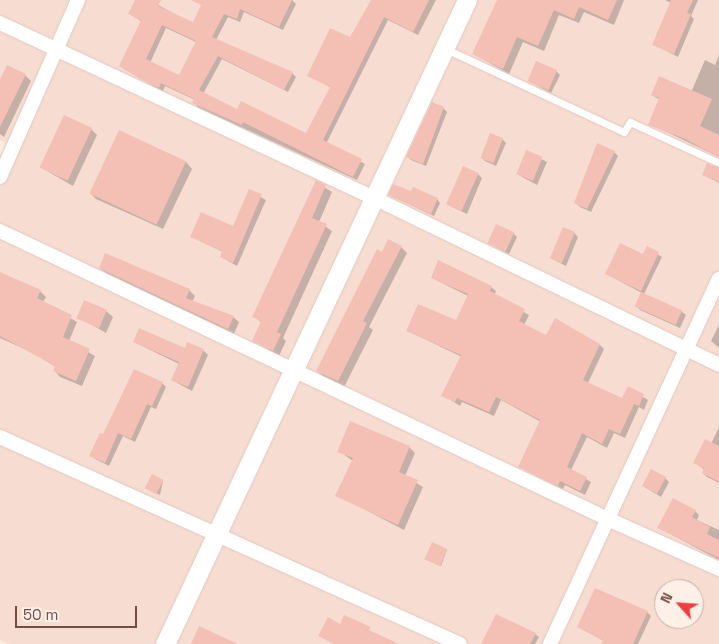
<!DOCTYPE html>
<html>
<head>
<meta charset="utf-8">
<style>
	body { margin:0 }
	#map { position:relative; width:719px; height:644px; overflow:hidden; background:#fdebdf; font-family:"Space Grotesk",sans-serif }
	div>[style] { position:absolute }
	.residential>* { inset:0; background:#f7ddd1 }
	.shadow>* { inset:0; background:#0003 }
	.building>* { inset:0; background:#f4c0b6; transform-origin:0 0 }
	.roads { filter:drop-shadow(0 0 1px #e3c7be) drop-shadow(0 0 1px #e3c7be) }
	.service>* { height:7px; margin:-3.5px; padding:0 3.5px; transform-origin:3.5px; border-radius:3.5px; background:#fff }
	.minor>* { height:14px; margin:-7px; padding:0 7px; transform-origin:7px; border-radius:7px; background:#fff }
	.secondary>* { height:19px; margin:-9.5px; padding:0 9.5px; transform-origin:9.5px; border-radius:9.5px; background:#fff }
	span { translate:-50% -50%; white-space:nowrap; text-align:center; line-height:1.15; -webkit-text-stroke:4.5px #fff0e7; paint-order:stroke }
	.north { position:absolute; left:654px; top:579px; width:50px; height:50px; box-sizing:border-box; background:#fff0e7; border:1px solid #c8aea7; border-radius:50%; rotate:296deg; font-size:14px; font-weight:700; line-height:20px; text-align:center; color:#754c46 }
	.north::after { content:''; display:block; margin:auto; width:18px; height:22px; background:#ed3e40; clip-path:polygon(50% 0,100% 100%,50% 72%,0 100%) }
	.scale { position:absolute; left:15px; top:606px; width:122px; height:22px; box-sizing:border-box; border:2px solid #754c46; border-top:0; padding-left:6px; font-size:15px; line-height:18px; white-space:nowrap; color:#754c46; -webkit-text-stroke:4px #fff0e7; paint-order:stroke }
</style>
</head>
<body>
<div id="map">
	<div class="residential">
		<i style="clip-path:polygon(evenodd,0 0,719px 0,719px 644px,9px 644px,0 640px,0 157px,6px 143px,0 140px,0 0,664px 589px,694px 589px,694px 619px,664px 619px,664px 589px)"></i>
	</div>
	<div class="shadow">
		<i style="clip-path:polygon(evenodd,136px 0,149px 0,193px 24px,210px 0,292px 0,296px 4px,283px 30px,244px 12px,240px 22px,228px 17px,216px 40px,292px 73px,296px 77px,288px 92px,222px 59px,203px 94px,238px 111px,307px 135px,331px 88px,309px 75px,350px 39px,372px 0,436px 0,418px 35px,388px 20px,326px 144px,365px 164px,357px 180px,197px 107px,195px 100px,165px 86px,163px 91px,155px 87px,124px 69px,121px 66px,141px 21px,130px 14px,136px 0,166px 28px,196px 42px,179px 77px,150px 63px,166px 28px)"></i>
		<i style="clip-path:polygon(498px 0,624px 0,614px 25px,584px 12px,579px 23px,559px 15px,544px 51px,523px 42px,509px 74px,474px 54px)"></i>
		<i style="clip-path:polygon(665px 0,698px 0,691px 16px,694px 19px,678px 57px,655px 45px,671px 3px)"></i>
		<i style="clip-path:polygon(719px 55px,719px 157px,650px 124px,660px 100px,652px 95px,692px 90px,705px 60px,715px 65px)"></i>
		<i style="clip-path:polygon(556px 71px,560px 75px,551px 93px,529px 81px)"></i>
		<i style="clip-path:polygon(25px 75px,31px 81px,4px 137px,0 134px,0 82px)"></i>
		<i style="clip-path:polygon(443px 108px,447px 112px,426px 166px,411px 160px,407px 156px)"></i>
		<i style="clip-path:polygon(91px 129px,97px 135px,73px 186px,40px 167px)"></i>
		<i style="clip-path:polygon(120px 132px,186px 162px,192px 169px,163px 229px,96px 199px,90px 193px)"></i>
		<i style="clip-path:polygon(502px 139px,506px 143px,496px 166px,485px 161px,481px 157px)"></i>
		<i style="clip-path:polygon(526px 151px,547px 162px,537px 185px,517px 174px)"></i>
		<i style="clip-path:polygon(614px 152px,618px 156px,591px 212px,580px 207px,576px 203px)"></i>
		<i style="clip-path:polygon(707px 165px,719px 167px,719px 183px,703px 175px)"></i>
		<i style="clip-path:polygon(478px 174px,482px 178px,467px 214px,452px 207px,448px 203px)"></i>
		<i style="clip-path:polygon(316px 182px,332px 192px,319px 222px,332px 231px,283px 338px,286px 341px,279px 356px,253px 340px,262px 323px,254px 316px)"></i>
		<i style="clip-path:polygon(250px 191px,266px 200px,237px 266px,221px 257px,223px 252px,192px 237px,234px 227px)"></i>
		<i style="clip-path:polygon(389px 195px,437px 199px,440px 203px,434px 216px)"></i>
		<i style="clip-path:polygon(513px 233px,517px 237px,509px 254px,489px 243px)"></i>
		<i style="clip-path:polygon(574px 233px,578px 237px,566px 266px,556px 261px,552px 257px)"></i>
		<i style="clip-path:polygon(401px 247px,407px 253px,369px 327px,373px 330px,344px 387px,324px 377px,318px 371px,383px 253px)"></i>
		<i style="clip-path:polygon(647px 248px,662px 257px,644px 294px,681px 311px,686px 315px,680px 328px,640px 310px,636px 306px,642px 293px,606px 274px,643px 256px)"></i>
		<i style="clip-path:polygon(106px 254px,189px 290px,195px 296px,192px 302px,233px 317px,239px 322px,234px 334px,106px 273px,100px 268px)"></i>
		<i style="clip-path:polygon(0 274px,40px 291px,46px 297px,43px 302px,77px 322px,69px 341px,95px 356px,82px 386px,60px 377px,55px 371px,56px 367px,29px 351px,0 338px)"></i>
		<i style="clip-path:polygon(432px 278px,491px 287px,496px 291px,494px 295px,529px 315px,524px 325px,546px 336px,600px 345px,604px 349px,588px 383px,622px 400px,628px 388px,648px 400px,644px 410px,639px 407px,625px 438px,614px 433px,607px 448px,587px 437px,571px 470px,591px 482px,585px 495px,565px 485px,563px 489px,520px 467px,541px 422px,501px 400px,494px 416px,462px 402px,460px 406px,443px 395px,462px 357px,408px 331px,456px 322px,468px 296px)"></i>
		<i style="clip-path:polygon(106px 311px,113px 317px,106px 333px,78px 317px)"></i>
		<i style="clip-path:polygon(719px 325px,719px 348px,711px 341px)"></i>
		<i style="clip-path:polygon(134px 342px,186px 349px,188px 344px,204px 351px,208px 355px,192px 391px,172px 380px,179px 364px)"></i>
		<i style="clip-path:polygon(162px 383px,166px 387px,156px 409px,151px 407px,135px 442px,123px 436px,109px 466px,95px 459px,91px 455px,104px 436px)"></i>
		<i style="clip-path:polygon(719px 427px,719px 483px,707px 477px,703px 473px,705px 470px,695px 463px,711px 444px)"></i>
		<i style="clip-path:polygon(409px 447px,415px 453px,405px 476px,423px 487px,404px 530px,337px 495px,353px 461px,339px 451px)"></i>
		<i style="clip-path:polygon(665px 478px,669px 482px,661px 497px,643px 486px)"></i>
		<i style="clip-path:polygon(163px 481px,160px 495px,149px 490px)"></i>
		<i style="clip-path:polygon(695px 511px,699px 515px,697px 520px,719px 530px,719px 560px,659px 528px)"></i>
		<i style="clip-path:polygon(447px 550px,441px 566px,425px 558px)"></i>
		<i style="clip-path:polygon(647px 612px,651px 616px,638px 644px,603px 644px,604px 641px,578px 627px)"></i>
		<i style="clip-path:polygon(535px 634px,539px 637px,535px 644px,482px 644px)"></i>
	</div>
	<div class="building">
		<i style="clip-path:polygon(evenodd,135px 0,161px 0,158px 6px,193px 22px,201px 5px,191px 0,292px 0,279px 27px,240px 9px,237px 19px,224px 14px,212px 37px,293px 72px,284px 90px,218px 56px,199px 90px,237px 109px,241px 101px,306px 133px,330px 87px,307px 76px,330px 28px,350px 37px,371px 0,429px 0,413px 32px,384px 17px,323px 140px,362px 159px,353px 177px,243px 122px,242px 125px,192px 103px,194px 99px,161px 83px,159px 88px,150px 84px,119px 66px,141px 20px,128px 14px,135px 0,162px 25px,196px 41px,179px 75px,146px 59px,162px 25px)"></i>
		<i style="clip-path:polygon(497px 0,617px 0,608px 20px,579px 7px,574px 19px,554px 10px,538px 46px,517px 37px,503px 69px,472px 54px)"></i>
		<i style="clip-path:polygon(671px 0,693px 0,687px 13px,691px 14px,674px 54px,652px 45px)"></i>
		<i style="left:536px;top:61px;width:23px;height:22px;rotate:23deg"></i>
		<i style="clip-path:polygon(7px 65px,26px 74px,0 127px,0 79px)"></i>
		<i style="clip-path:polygon(659px 76px,712px 99px,700px 126px,719px 135px,719px 157px,683px 138px,648px 125px,659px 98px,651px 95px)"></i>
		<i style="clip-path:polygon(432px 102px,444px 107px,423px 164px,406px 157px)"></i>
		<i style="left:64px;top:115px;width:31px;height:58px;rotate:25deg"></i>
		<i style="left:119px;top:130px;width:74px;height:70px;rotate:25deg"></i>
		<i style="left:490px;top:133px;width:14px;height:27px;rotate:21deg"></i>
		<i style="clip-path:polygon(597px 143px,615px 151px,587px 209px,574px 203px)"></i>
		<i style="left:526px;top:150px;width:18px;height:26px;rotate:22deg"></i>
		<i style="clip-path:polygon(707px 163px,719px 168px,719px 182px,702px 175px)"></i>
		<i style="left:463px;top:166px;width:17px;height:42px;rotate:24deg"></i>
		<i style="clip-path:polygon(316px 180px,326px 185px,312px 218px,327px 224px,277px 332px,281px 334px,273px 351px,252px 341px,261px 321px,252px 317px)"></i>
		<i style="clip-path:polygon(393px 184px,411px 191px,413px 187px,438px 198px,431px 214px,388px 195px)"></i>
		<i style="clip-path:polygon(249px 189px,262px 194px,233px 263px,220px 257px,222px 251px,190px 237px,201px 212px,233px 226px)"></i>
		<i style="left:496px;top:224px;width:20px;height:21px;rotate:24deg"></i>
		<i style="left:563px;top:227px;width:13px;height:34px;rotate:23deg"></i>
		<i style="clip-path:polygon(388px 239px,402px 246px,363px 321px,367px 323px,338px 381px,316px 371px,377px 249px,382px 252px)"></i>
		<i style="clip-path:polygon(620px 243px,643px 254px,647px 246px,659px 252px,641px 291px,605px 274px)"></i>
		<i style="clip-path:polygon(105px 253px,190px 289px,186px 298px,234px 316px,228px 329px,99px 268px)"></i>
		<i style="clip-path:polygon(438px 260px,492px 286px,490px 291px,525px 309px,519px 321px,546px 335px,555px 318px,600px 344px,583px 380px,622px 398px,628px 386px,644px 394px,639px 406px,634px 404px,620px 434px,609px 429px,602px 444px,582px 433px,567px 467px,587px 477px,580px 491px,560px 481px,558px 486px,518px 467px,540px 420px,496px 397px,489px 412px,457px 398px,455px 402px,441px 396px,461px 355px,406px 331px,418px 304px,456px 320px,468px 294px,431px 278px)"></i>
		<i style="clip-path:polygon(0 272px,41px 290px,37px 298px,72px 315px,63px 337px,90px 349px,76px 381px,53px 371px,55px 366px,0 336px)"></i>
		<i style="left:641px;top:292px;width:45px;height:16px;rotate:24deg"></i>
		<i style="left:84px;top:300px;width:25px;height:20px;rotate:23deg"></i>
		<i style="clip-path:polygon(139px 328px,185px 348px,187px 342px,204px 349px,188px 387px,171px 380px,179px 362px,133px 342px)"></i>
		<i style="clip-path:polygon(134px 369px,163px 382px,152px 406px,147px 404px,131px 439px,118px 433px,105px 463px,89px 456px,100px 433px,103px 434px)"></i>
		<i style="clip-path:polygon(350px 421px,410px 446px,399px 472px,418px 480px,398px 525px,335px 496px,353px 458px,337px 452px)"></i>
		<i style="clip-path:polygon(705px 439px,719px 446px,719px 482px,702px 473px,704px 468px,693px 463px)"></i>
		<i style="left:651px;top:469px;width:17px;height:19px;rotate:28deg"></i>
		<i style="left:152px;top:474px;width:13px;height:16px;rotate:27deg"></i>
		<i style="clip-path:polygon(673px 498px,696px 510px,692px 517px,710px 527px,707px 534px,719px 540px,719px 558px,657px 528px)"></i>
		<i style="left:432px;top:542px;width:17px;height:19px;rotate:24deg"></i>
		<i style="clip-path:polygon(595px 588px,648px 611px,633px 644px,601px 644px,603px 640px,577px 627px)"></i>
		<i style="clip-path:polygon(496px 614px,536px 633px,530px 644px,481px 644px)"></i>
		<i style="clip-path:polygon(344px 615px,371px 627px,369px 630px,399px 644px,334px 644px,318px 636px,328px 617px,340px 624px)"></i>
		<i style="clip-path:polygon(199px 626px,238px 644px,191px 644px)"></i>
	</div>
	<div class="roads">
		<div class="service">
			<i style="left:446px;top:49px;width:196px;rotate:25deg"></i>
			<i style="left:624px;top:132px;width:12px;rotate:-59deg"></i>
			<i style="left:630px;top:122px;width:98px;rotate:24.7deg"></i>
		</div>
		<div class="minor">
			<i style="left:0;top:23px;width:413px;rotate:25.1deg"></i>
			<i style="left:374px;top:198px;width:383px;rotate:25.8deg"></i>
			<i style="left:0;top:177px;width:193px;rotate:-66.2deg"></i>
			<i style="left:0;top:231px;width:675px;rotate:25.35deg"></i>
			<i style="left:610px;top:520px;width:120px;rotate:24.2deg"></i>
			<i style="left:0;top:437px;width:504px;rotate:24.23deg"></i>
			<i style="left:550px;top:644px;width:402px;rotate:-65.2deg"></i>
		</div>
		<div class="secondary">
			<i style="left:165px;top:644px;width:711px;rotate:-64.88deg"></i>
		</div>
	</div>
	<div class="north">N</div>
	<div class="scale">50 m</div>
</div>
</body>
</html>
